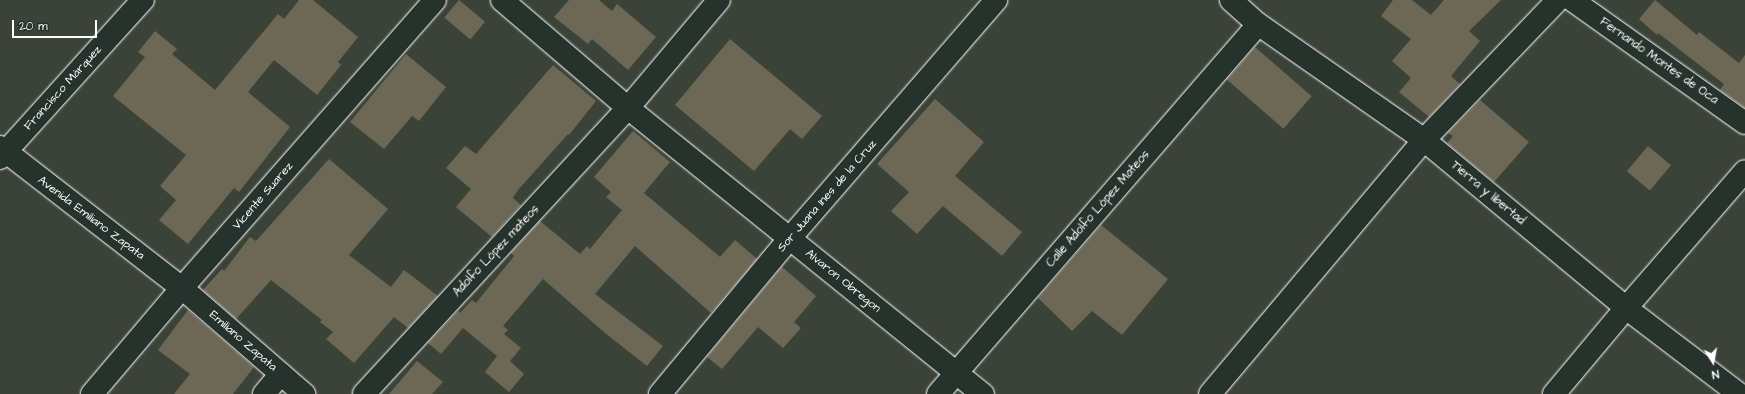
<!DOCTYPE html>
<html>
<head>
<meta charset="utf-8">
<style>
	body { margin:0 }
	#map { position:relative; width:1745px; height:394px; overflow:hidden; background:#3b4339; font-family:"Architects Daughter",sans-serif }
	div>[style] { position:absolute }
	.building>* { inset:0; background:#6d6856; transform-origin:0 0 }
	.roads { filter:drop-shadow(0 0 1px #fff) drop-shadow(0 0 1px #fff) }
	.minor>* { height:22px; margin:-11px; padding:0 11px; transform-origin:11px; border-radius:11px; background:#26332d }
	span { translate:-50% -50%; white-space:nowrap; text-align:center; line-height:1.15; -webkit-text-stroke:3px #26332d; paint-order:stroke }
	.street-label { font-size:12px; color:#fff }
	.north { position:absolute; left:1693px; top:342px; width:40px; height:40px; -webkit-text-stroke:3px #26332d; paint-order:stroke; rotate:169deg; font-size:11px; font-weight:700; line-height:16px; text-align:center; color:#fff }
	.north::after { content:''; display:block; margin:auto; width:14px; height:18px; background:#fff; clip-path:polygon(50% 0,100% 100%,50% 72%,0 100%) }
	.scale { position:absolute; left:12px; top:20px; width:85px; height:18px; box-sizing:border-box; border:2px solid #fff; border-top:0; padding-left:5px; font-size:12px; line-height:14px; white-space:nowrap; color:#fff; -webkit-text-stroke:3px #26332d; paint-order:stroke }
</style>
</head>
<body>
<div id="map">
	<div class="building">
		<i style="clip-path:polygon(299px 0,313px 0,358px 37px,338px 62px,341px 65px,317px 95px,274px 60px,248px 92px,290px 127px,239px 192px,234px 188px,188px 244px,159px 220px,176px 200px,160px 186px,186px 155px,113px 96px,145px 57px,138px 52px,155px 31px,177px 49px,172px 54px,215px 90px,278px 14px,284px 19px)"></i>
		<i style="left:459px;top:0;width:34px;height:23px;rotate:40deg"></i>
		<i style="clip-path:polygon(569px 0,599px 0,612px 11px,617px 4px,656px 37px,628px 70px,592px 39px,588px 44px,554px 17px)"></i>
		<i style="clip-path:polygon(1393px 0,1412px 0,1431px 15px,1444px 0,1501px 0,1469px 31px,1480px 41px,1451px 76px,1460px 84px,1429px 117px,1399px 92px,1411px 78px,1392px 61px,1411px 39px,1381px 16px)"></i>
		<i style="clip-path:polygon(1655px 0,1697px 35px,1699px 32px,1739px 63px,1745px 55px,1745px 108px,1720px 90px,1724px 84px,1658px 33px,1657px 35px,1639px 19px)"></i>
		<i style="clip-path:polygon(730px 39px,822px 116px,802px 139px,790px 129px,754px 171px,675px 105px)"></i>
		<i style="left:1255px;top:47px;width:75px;height:43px;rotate:41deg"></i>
		<i style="clip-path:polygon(406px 54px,446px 87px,419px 121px,412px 116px,384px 149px,350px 122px)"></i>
		<i style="clip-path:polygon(553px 65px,596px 101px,569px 135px,568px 134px,518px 190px,513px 198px,521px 205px,492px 237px,456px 207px,471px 189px,446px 168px,465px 146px,476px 154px)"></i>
		<i style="clip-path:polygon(935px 99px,984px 142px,955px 176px,1022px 232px,1002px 256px,943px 206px,917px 234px,891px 211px,909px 192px,877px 164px)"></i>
		<i style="clip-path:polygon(1480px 100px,1529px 142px,1494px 182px,1447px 143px,1453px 136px,1448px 133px)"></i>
		<i style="clip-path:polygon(633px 131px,670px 162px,644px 193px,720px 257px,735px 240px,757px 259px,711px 313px,635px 246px,595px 294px,663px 346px,647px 366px,605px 333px,543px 279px,503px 326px,508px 330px,504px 334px,521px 348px,510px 361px,524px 374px,509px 392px,485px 372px,497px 356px,463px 328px,441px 354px,428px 343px,458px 311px,460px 313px,472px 300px,476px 303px,514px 256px,511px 253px,540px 221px,580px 254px,587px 246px,590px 249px,622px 210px,606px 197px,611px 192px,594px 177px)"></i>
		<i style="left:1648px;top:146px;width:30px;height:33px;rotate:40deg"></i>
		<i style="clip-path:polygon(329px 159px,388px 209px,349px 255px,391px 287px,404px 270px,438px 296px,408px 328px,394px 317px,354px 363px,326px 339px,333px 332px,320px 322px,322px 320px,271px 280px,236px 319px,203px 290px,222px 269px,224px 271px,250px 237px,256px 241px)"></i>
		<i style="clip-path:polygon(1101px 225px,1168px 279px,1122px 335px,1092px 311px,1072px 331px,1038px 298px)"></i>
		<i style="clip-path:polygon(782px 267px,816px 296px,794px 322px,801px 328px,783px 348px,758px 327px,722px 369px,707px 357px)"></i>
		<i style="clip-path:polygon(188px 310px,254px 367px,233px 394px,174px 394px,190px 374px,158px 350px)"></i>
		<i style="clip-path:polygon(417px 361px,443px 382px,432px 394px,389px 394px)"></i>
	</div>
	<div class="roads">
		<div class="minor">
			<i style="left:502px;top:0;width:166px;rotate:40.6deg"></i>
			<i style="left:628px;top:108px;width:456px;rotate:38.9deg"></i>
			<i style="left:1231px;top:0;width:36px;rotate:42deg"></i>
			<i style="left:1258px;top:24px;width:203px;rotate:34.9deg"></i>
			<i style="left:1424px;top:140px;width:263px;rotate:39.7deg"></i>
			<i style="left:1626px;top:308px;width:142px;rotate:37.3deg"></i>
			<i style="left:1572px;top:0;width:212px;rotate:35.4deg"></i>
			<i style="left:0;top:147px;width:230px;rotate:37.8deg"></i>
			<i style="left:182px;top:288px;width:162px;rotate:41deg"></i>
			<i style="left:0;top:158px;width:213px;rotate:-47.9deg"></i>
			<i style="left:92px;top:394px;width:139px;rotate:-49.7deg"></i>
			<i style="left:182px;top:288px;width:383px;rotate:-48.7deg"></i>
			<i style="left:264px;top:394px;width:26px;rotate:-50deg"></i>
			<i style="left:364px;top:394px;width:389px;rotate:-47.3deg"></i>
			<i style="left:628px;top:108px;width:141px;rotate:-49.9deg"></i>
			<i style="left:660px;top:394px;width:203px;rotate:-50.2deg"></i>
			<i style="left:790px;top:238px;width:315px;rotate:-49.1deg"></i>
			<i style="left:938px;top:394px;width:489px;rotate:-49.1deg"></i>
			<i style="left:1210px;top:394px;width:332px;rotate:-49.9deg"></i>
			<i style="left:1424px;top:140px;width:194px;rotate:-46.3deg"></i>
			<i style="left:1554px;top:394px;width:112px;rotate:-50.1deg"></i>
			<i style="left:1626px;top:308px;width:181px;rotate:-49deg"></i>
		</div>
	</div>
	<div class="street-label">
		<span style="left:1659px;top:61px;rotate:35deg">Fernando Montes de Oca</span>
		<span style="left:63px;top:88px;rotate:-48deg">Francisco Márquez</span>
		<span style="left:1488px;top:193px;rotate:40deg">Tierra y libertad</span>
		<span style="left:263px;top:196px;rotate:-49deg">Vicente Suarez</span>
		<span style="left:827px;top:196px;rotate:-49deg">Sor Juana Ines de la Cruz</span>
		<span style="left:1098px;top:209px;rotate:-49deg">Calle Adolfo López Mateos</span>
		<span style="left:91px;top:218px;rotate:37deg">Avenida Emiliano Zapata</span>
		<span style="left:496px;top:251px;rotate:-47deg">Adolfo López mateos</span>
		<span style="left:843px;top:281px;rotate:39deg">Alvaron Obregon</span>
		<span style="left:243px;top:341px;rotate:41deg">Emiliano Zapata</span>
	</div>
	<div class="north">N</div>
	<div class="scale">20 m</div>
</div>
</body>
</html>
